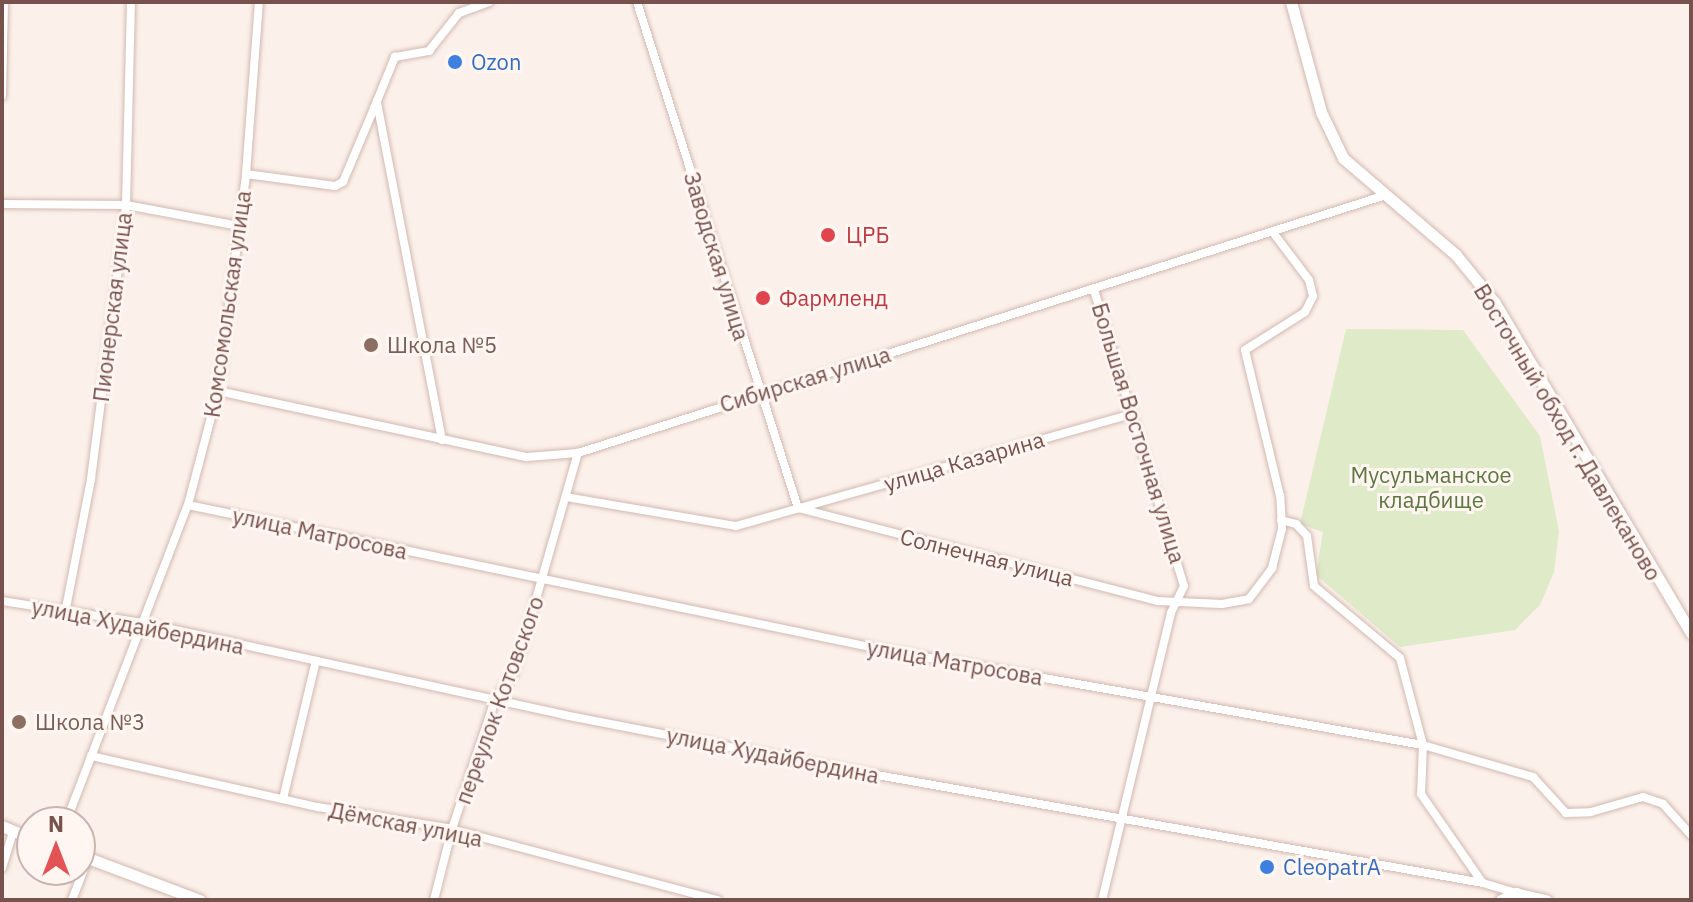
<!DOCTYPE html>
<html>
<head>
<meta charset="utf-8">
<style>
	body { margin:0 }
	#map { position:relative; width:1693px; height:902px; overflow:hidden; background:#fcf1ea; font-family:"IBM Plex Sans",sans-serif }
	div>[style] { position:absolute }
	.green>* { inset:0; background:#deeac8 }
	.roads { filter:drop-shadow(0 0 2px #d1b9b2) drop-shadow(0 0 2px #d1b9b2) }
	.street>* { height:8px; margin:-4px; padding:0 4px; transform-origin:4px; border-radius:4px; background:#fff }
	.secondary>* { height:11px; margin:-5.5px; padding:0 5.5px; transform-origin:5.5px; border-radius:5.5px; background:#fff }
	.dots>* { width:22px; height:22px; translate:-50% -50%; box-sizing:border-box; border:4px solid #fff6f1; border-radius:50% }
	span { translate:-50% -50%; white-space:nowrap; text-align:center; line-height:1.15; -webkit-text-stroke:6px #fff6f1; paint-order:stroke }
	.shop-label { font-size:22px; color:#366cbe }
	.left { translate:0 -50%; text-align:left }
	.health-label { font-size:22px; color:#be3a42 }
	.street-label { font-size:22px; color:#77524d }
	.education-label { font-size:22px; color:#785e54 }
	.park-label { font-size:22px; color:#5e7742 }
	.frame { position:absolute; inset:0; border:4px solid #77524d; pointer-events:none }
	.north { position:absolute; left:16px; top:806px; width:80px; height:80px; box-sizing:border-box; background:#fff6f1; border:2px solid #c9b4af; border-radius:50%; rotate:0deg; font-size:22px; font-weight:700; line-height:32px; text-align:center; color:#77524d }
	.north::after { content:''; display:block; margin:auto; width:28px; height:36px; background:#e25356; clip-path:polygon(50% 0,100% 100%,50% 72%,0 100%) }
</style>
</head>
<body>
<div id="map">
	<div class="green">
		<i style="clip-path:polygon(1346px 329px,1463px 330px,1540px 436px,1559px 531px,1554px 572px,1540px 605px,1515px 630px,1400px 647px,1316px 575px,1323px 532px,1300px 524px)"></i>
	</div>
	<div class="roads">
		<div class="street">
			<i style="left:637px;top:2px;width:531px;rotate:72.35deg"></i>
			<i style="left:2px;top:96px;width:94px;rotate:-88.8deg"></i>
			<i style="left:246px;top:174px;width:90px;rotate:7.7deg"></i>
			<i style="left:335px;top:186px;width:9px;rotate:-27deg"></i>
			<i style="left:343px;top:182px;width:88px;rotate:-67.2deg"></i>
			<i style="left:2px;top:204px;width:124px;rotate:0.5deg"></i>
			<i style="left:126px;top:205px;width:115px;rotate:10.5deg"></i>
			<i style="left:1094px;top:290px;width:309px;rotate:73.1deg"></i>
			<i style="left:1184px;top:586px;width:30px;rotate:116deg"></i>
			<i style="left:1171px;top:613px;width:295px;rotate:103.5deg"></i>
			<i style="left:218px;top:391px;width:316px;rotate:12.1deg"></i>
			<i style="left:527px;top:457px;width:51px;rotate:-4.5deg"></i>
			<i style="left:578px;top:453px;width:845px;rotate:-17.71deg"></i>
			<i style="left:442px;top:440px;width:345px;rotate:-100.9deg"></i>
			<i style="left:377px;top:101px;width:48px;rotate:-67.8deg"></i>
			<i style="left:395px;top:57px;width:35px;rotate:-10deg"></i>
			<i style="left:429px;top:51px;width:48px;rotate:-51.7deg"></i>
			<i style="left:459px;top:13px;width:32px;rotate:-20deg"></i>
			<i style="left:566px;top:497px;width:172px;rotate:9.7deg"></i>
			<i style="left:736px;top:526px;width:411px;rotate:-15.8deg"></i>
			<i style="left:188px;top:505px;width:707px;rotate:11.76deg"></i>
			<i style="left:880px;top:649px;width:551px;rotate:10.03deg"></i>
			<i style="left:1423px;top:745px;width:115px;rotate:16.2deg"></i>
			<i style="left:1533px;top:777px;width:49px;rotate:47.5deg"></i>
			<i style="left:1566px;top:813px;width:25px;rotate:-2deg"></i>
			<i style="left:1591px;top:812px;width:54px;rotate:-16.1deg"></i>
			<i style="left:1643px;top:797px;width:21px;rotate:19deg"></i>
			<i style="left:1663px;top:804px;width:42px;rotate:47.9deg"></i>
			<i style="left:798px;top:508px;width:372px;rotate:14.5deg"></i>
			<i style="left:1158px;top:601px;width:64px;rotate:2.7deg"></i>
			<i style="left:1222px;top:604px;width:27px;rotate:-10deg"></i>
			<i style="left:1249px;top:599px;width:39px;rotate:-53deg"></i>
			<i style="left:1272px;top:568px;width:40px;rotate:-75.6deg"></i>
			<i style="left:1282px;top:529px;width:33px;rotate:-93deg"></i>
			<i style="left:1280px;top:496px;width:150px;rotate:-103.5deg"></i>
			<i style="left:1245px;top:350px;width:71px;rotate:-32.3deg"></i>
			<i style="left:1305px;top:312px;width:18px;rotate:-63deg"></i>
			<i style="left:1313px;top:296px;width:16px;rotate:-104deg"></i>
			<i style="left:1309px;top:280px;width:61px;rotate:-127.1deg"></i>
			<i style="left:1281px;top:520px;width:16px;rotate:15deg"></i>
			<i style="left:1296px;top:524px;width:16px;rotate:47deg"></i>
			<i style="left:1307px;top:536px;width:50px;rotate:82deg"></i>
			<i style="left:1314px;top:586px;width:112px;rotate:39.9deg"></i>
			<i style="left:1400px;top:658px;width:90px;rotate:75.2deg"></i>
			<i style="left:1423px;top:745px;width:49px;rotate:92.3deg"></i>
			<i style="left:1421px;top:794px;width:107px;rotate:55.3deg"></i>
			<i style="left:2px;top:601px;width:143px;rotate:8.9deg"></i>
			<i style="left:143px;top:623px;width:431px;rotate:12.3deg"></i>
			<i style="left:564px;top:715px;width:262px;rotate:11deg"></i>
			<i style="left:821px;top:765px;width:672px;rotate:10.11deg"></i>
			<i style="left:1483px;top:883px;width:34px;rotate:17deg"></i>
			<i style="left:66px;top:608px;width:131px;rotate:-79deg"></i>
			<i style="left:91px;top:479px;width:276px;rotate:-82.7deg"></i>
			<i style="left:126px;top:205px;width:203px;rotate:-88.6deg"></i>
			<i style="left:91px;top:756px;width:233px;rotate:12.7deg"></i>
			<i style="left:318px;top:807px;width:131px;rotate:9.2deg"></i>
			<i style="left:447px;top:828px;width:280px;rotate:14.9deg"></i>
			<i style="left:283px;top:799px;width:142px;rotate:-76.6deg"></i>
			<i style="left:66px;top:822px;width:340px;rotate:-69deg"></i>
			<i style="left:188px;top:505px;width:118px;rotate:-75.3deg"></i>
			<i style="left:218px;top:391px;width:219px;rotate:-82.6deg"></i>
			<i style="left:246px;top:174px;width:172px;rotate:-85.7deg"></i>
			<i style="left:2px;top:868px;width:39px;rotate:-73deg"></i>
			<i style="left:72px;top:900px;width:45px;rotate:-69.1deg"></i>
			<i style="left:434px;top:900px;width:73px;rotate:-75.8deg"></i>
			<i style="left:452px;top:829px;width:136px;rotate:-71.6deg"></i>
			<i style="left:495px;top:700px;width:32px;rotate:-55deg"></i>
			<i style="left:513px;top:674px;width:35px;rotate:-72deg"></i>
			<i style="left:524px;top:641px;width:196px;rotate:-74deg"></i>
		</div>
		<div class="secondary">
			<i style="left:1291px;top:2px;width:114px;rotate:74.7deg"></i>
			<i style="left:1321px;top:112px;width:51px;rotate:64.4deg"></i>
			<i style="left:1343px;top:158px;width:149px;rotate:40.6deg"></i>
			<i style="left:1456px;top:255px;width:62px;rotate:50.9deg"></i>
			<i style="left:1495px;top:303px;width:384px;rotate:59.3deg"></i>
			<i style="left:2px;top:826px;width:33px;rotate:23deg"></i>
			<i style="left:80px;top:855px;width:128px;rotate:20.6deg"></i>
			<i style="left:1519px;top:894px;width:28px;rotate:13deg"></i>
			<i style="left:1501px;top:900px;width:17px;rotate:-25deg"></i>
			<i style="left:1516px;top:893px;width:12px;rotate:35deg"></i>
		</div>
	</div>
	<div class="dots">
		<i style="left:455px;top:62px;background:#3f7fe0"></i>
		<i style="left:828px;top:235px;background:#e0444e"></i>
		<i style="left:763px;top:298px;background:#e0444e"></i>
		<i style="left:371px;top:345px;background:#8d6e63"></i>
		<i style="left:19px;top:722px;background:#8d6e63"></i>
		<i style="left:1267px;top:867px;background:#3f7fe0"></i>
	</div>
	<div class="shop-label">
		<span class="left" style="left:471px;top:62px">Ozon</span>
		<span class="left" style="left:1283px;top:867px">CleopatrA</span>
	</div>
	<div class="health-label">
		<span class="left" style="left:846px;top:235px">ЦРБ</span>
		<span class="left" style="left:779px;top:298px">Фармленд</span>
	</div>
	<div class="street-label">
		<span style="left:717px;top:256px;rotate:73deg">Заводская улица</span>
		<span style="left:227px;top:304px;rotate:-82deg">Комсомольская улица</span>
		<span style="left:112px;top:307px;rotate:-83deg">Пионерская улица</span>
		<span style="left:805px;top:379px;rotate:-17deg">Сибирская улица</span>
		<span style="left:1568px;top:432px;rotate:59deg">Восточный обход г. Давлеканово</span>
		<span style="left:1139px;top:433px;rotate:73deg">Большая Восточная улица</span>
		<span style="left:964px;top:461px;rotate:-16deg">улица Казарина</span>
		<span style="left:320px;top:533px;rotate:12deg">улица Матросова</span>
		<span style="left:987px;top:557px;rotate:14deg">Солнечная улица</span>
		<span style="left:138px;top:626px;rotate:11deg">улица Худайбердина</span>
		<span style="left:955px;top:662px;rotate:10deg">улица Матросова</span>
		<span style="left:499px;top:700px;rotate:-70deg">переулок Котовского</span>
		<span style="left:773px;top:755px;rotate:11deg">улица Худайбердина</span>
		<span style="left:406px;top:824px;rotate:11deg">Дёмская улица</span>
	</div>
	<div class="education-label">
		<span class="left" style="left:387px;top:345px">Школа №5</span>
		<span class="left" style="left:35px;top:722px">Школа №3</span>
	</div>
	<div class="park-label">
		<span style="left:1431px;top:487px">Мусульманское<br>кладбище</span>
	</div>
	<div class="frame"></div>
	<div class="north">N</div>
</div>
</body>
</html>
